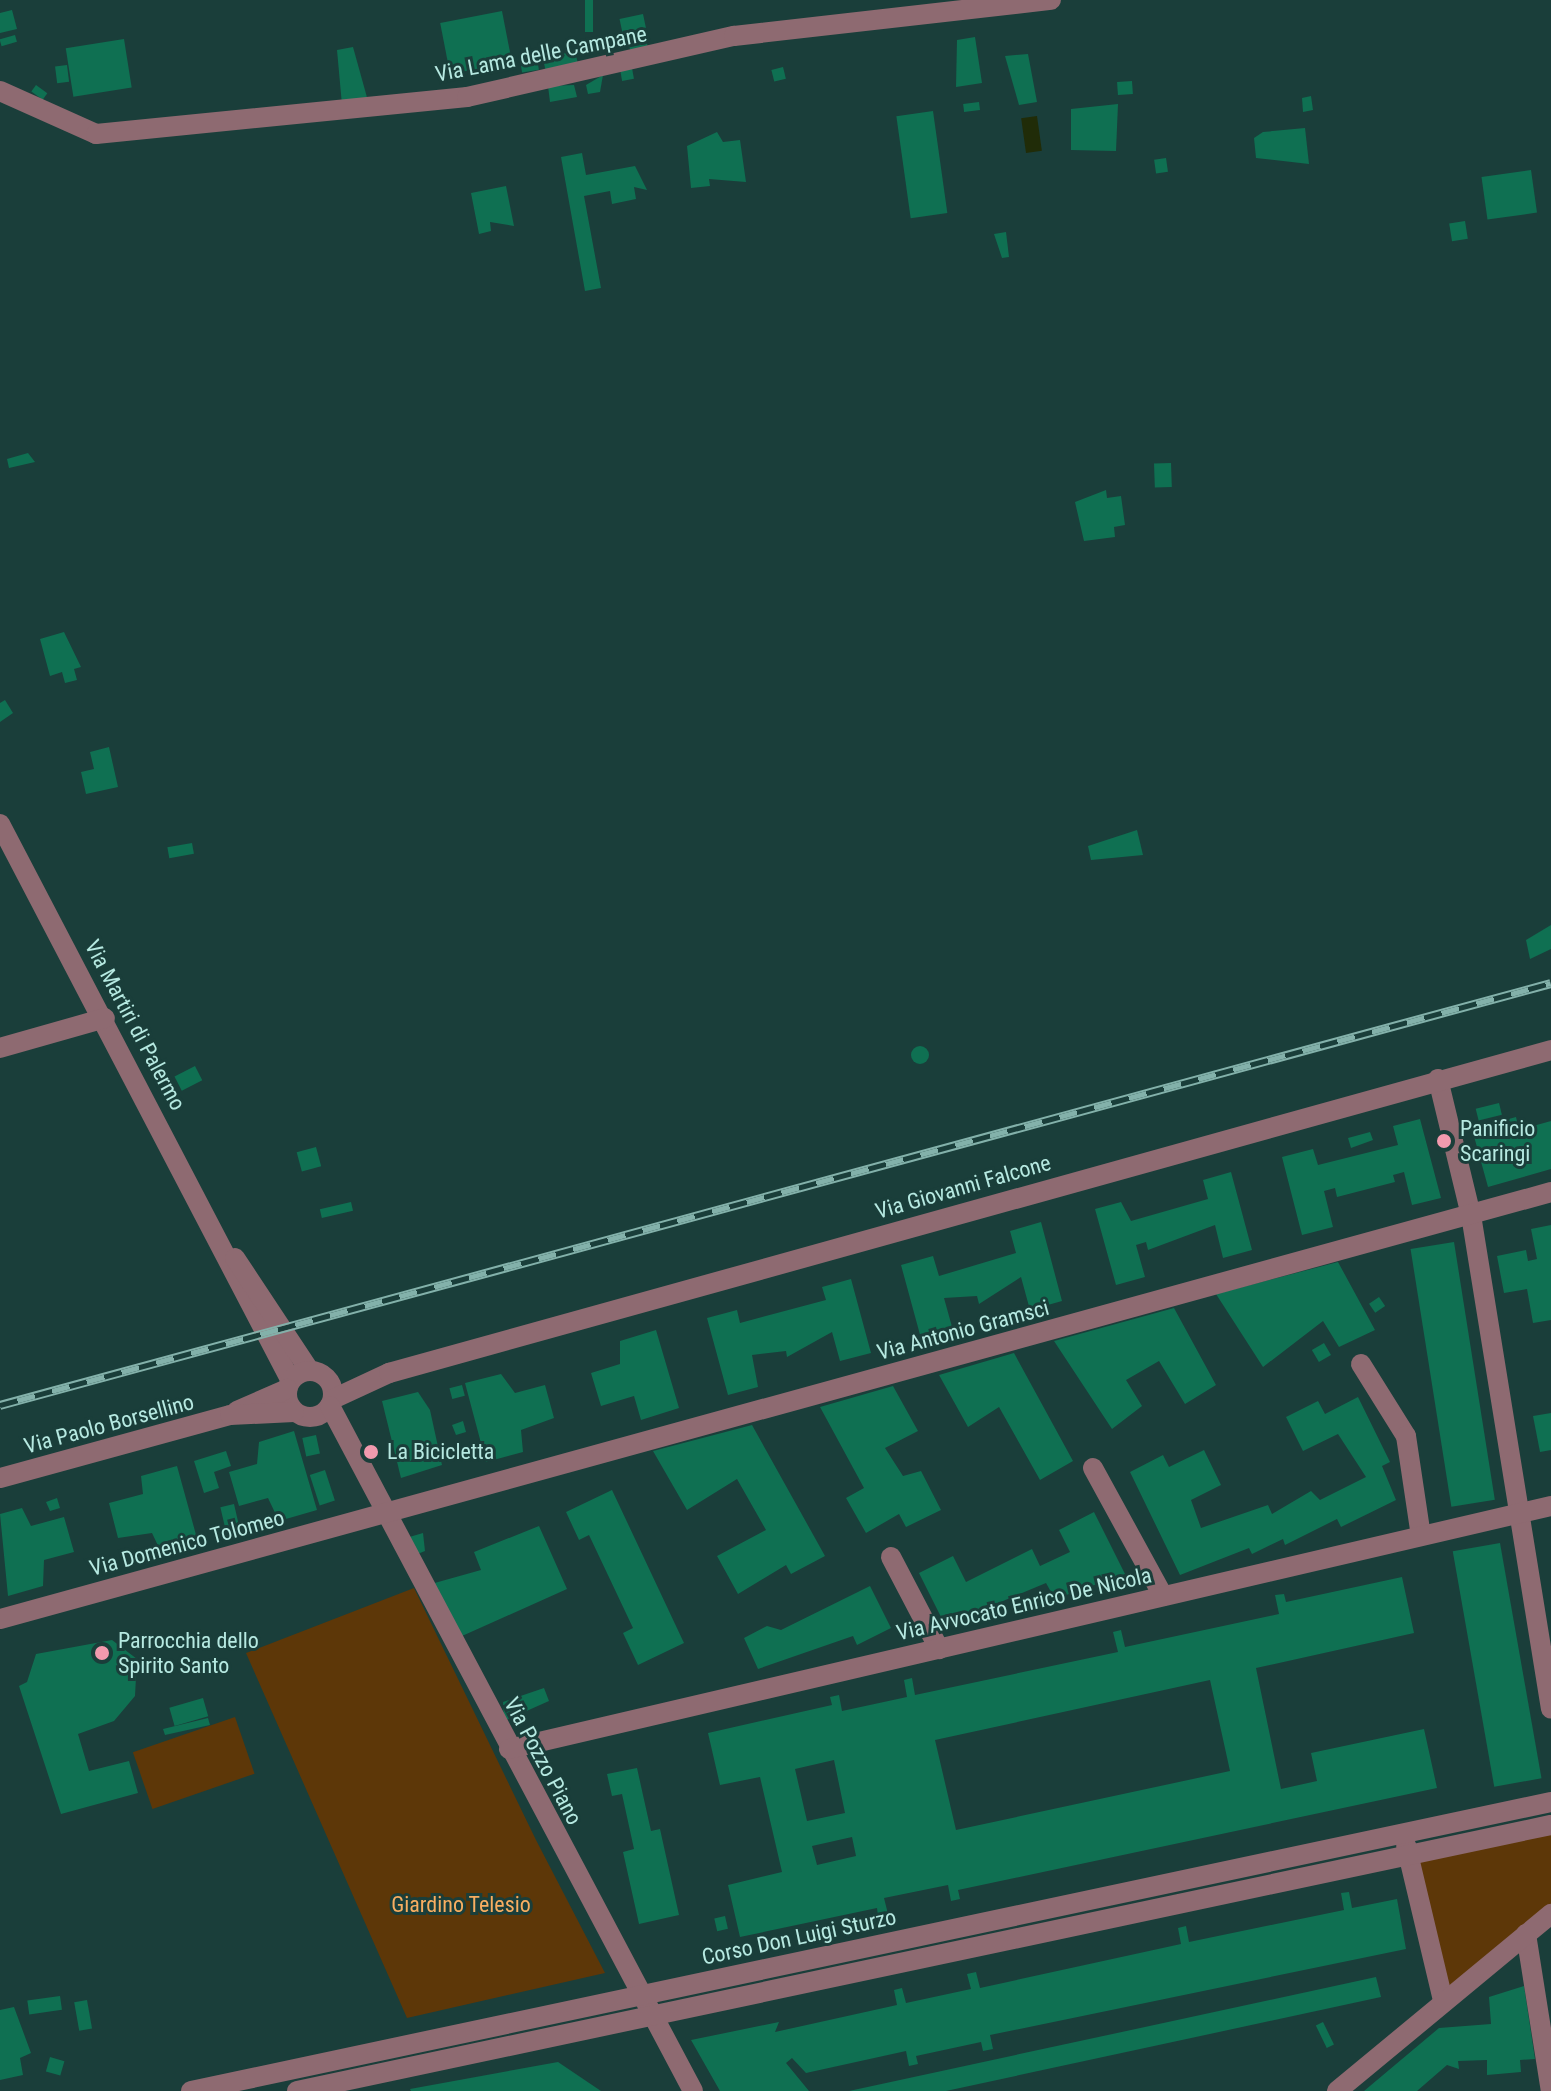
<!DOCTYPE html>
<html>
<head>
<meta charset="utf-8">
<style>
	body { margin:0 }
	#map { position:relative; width:1551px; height:2091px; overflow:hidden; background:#1a3e3a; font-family:"Roboto Condensed",sans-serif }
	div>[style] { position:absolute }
	.green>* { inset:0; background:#5d3708; transform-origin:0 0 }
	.water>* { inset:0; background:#202c08; transform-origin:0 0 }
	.building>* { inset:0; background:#0f7052; transform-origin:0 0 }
	.round { border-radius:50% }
	.minor>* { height:20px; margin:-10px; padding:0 10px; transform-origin:10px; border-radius:10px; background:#8e6a71 }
	.minor>.ring { margin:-10px; padding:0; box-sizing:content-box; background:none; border:20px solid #8e6a71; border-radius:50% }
	.rail>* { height:9px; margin-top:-4.5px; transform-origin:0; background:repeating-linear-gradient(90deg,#1a3e3a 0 18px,#83b1aa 0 36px); box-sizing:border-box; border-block:2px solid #83b1aa }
	.dots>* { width:22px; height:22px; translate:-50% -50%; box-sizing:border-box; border:4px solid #1a3e3a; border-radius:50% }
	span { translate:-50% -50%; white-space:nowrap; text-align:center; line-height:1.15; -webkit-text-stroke:6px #1a3e3a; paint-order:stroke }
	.street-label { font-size:22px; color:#b6e9e1 }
	.poi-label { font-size:22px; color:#b6e9e1 }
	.left { translate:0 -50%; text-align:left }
	.park-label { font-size:22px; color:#f8ae61 }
</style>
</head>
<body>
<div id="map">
	<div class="green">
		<i style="clip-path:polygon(414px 1588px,536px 1840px,605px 1973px,407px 2018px,246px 1653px)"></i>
		<i style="left:235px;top:1717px;width:60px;height:108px;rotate:71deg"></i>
		<i style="clip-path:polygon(1551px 1832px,1551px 1905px,1447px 1988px,1416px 1861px)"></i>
	</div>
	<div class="water">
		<i style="left:1037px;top:116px;width:35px;height:16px;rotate:82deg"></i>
	</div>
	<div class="building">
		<i style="left:585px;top:0;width:8px;height:32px"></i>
		<i style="clip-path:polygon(12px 10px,17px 29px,0 33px,0 13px)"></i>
		<i style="left:502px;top:11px;width:52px;height:63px;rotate:79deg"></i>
		<i style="left:643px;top:14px;width:14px;height:24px;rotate:78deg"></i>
		<i style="left:15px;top:35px;width:7px;height:16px;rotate:74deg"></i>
		<i style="clip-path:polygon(975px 37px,982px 83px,956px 87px,957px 40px)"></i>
		<i style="left:124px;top:39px;width:49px;height:59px;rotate:81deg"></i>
		<i style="left:646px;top:39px;width:9px;height:18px;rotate:77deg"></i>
		<i style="clip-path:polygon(353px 47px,368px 101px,342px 105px,337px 50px)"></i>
		<i style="left:575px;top:51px;width:13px;height:33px;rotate:77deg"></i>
		<i style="clip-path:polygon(1028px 54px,1037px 102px,1019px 105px,1005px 56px)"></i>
		<i style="left:537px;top:58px;width:12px;height:17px;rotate:81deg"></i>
		<i style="left:67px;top:65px;width:17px;height:12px;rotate:83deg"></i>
		<i style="left:783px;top:67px;width:12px;height:12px;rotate:76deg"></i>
		<i style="left:632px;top:68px;width:11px;height:12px;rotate:80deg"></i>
		<i style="clip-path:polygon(603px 75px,600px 92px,588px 94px,586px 85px)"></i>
		<i style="left:1132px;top:81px;width:13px;height:15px;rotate:86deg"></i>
		<i style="left:36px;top:85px;width:14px;height:8px;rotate:36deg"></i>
		<i style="clip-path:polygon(574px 85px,577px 97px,550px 102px,548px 86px)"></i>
		<i style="clip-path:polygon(1311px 96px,1313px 110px,1303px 112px,1302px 98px)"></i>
		<i style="left:979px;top:102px;width:8px;height:16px;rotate:83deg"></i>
		<i style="clip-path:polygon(1118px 104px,1116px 151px,1071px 150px,1071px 109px)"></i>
		<i style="left:933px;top:111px;width:103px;height:37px;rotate:82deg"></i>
		<i style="clip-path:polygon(1305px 128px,1309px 164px,1256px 158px,1254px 138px,1263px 132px)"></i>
		<i style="clip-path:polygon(717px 132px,723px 142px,740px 140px,746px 182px,709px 179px,710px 186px,691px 188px,687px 146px)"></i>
		<i style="clip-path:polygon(582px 153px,586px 175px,635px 166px,647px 190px,634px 187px,636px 199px,612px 204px,610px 191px,584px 196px,601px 288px,585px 291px,561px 157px)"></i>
		<i style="left:1166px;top:158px;width:14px;height:12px;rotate:82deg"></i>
		<i style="left:1531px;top:170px;width:43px;height:50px;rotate:82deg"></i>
		<i style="clip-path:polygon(506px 186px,514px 226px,490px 222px,491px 231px,479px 234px,471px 193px)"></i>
		<i style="left:1465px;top:221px;width:18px;height:16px;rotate:81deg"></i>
		<i style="clip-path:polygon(1006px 232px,1009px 257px,1002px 258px,994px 234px)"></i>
		<i style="clip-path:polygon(28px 453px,35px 462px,9px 468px,7px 459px)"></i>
		<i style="left:1171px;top:463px;width:24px;height:17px;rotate:88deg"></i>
		<i style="clip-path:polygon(1106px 490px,1107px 498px,1121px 496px,1125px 525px,1114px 527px,1115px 537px,1084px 541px,1075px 502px)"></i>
		<i style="clip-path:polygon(64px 632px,81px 667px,74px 669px,77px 680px,65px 683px,62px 672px,50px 676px,40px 639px)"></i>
		<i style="clip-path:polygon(5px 700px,13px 713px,0 722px,0 703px)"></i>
		<i style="clip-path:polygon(109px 747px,118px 787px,86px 794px,81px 772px,94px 769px,90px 752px)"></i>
		<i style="clip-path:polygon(1137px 830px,1143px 855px,1091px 860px,1088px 846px)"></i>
		<i style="left:192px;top:843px;width:11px;height:25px;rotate:80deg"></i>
		<i style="clip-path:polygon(1551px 925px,1551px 949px,1530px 959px,1526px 940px)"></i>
		<i class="round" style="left:911px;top:1046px;width:18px;height:18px"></i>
		<i style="left:195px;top:1066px;width:16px;height:23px;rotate:63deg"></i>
		<i style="left:1499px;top:1103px;width:12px;height:24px;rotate:76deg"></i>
		<i style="clip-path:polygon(1516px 1117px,1519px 1130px,1551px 1121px,1551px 1169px,1488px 1187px,1472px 1129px)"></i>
		<i style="clip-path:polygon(1420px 1119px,1441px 1198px,1412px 1205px,1404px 1172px,1393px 1175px,1395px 1182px,1337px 1197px,1335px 1188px,1324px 1191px,1333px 1227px,1302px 1235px,1282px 1157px,1313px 1149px,1318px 1165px,1398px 1145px,1393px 1126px)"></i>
		<i style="clip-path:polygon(1370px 1132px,1373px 1140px,1351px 1148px,1348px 1138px)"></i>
		<i style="left:316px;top:1147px;width:20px;height:20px;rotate:75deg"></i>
		<i style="clip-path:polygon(1231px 1172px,1252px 1250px,1223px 1258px,1215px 1225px,1148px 1250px,1146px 1242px,1136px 1245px,1145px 1277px,1116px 1285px,1095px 1209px,1121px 1202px,1131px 1221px,1208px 1199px,1203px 1180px)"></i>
		<i style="left:351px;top:1202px;width:9px;height:32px;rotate:77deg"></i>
		<i style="clip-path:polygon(1041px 1222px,1062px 1301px,1030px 1310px,1021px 1277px,979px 1304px,977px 1296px,944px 1298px,954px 1334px,922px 1342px,901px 1265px,933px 1256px,939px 1276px,1016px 1253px,1010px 1231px)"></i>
		<i style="clip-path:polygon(1551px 1225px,1551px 1320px,1533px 1323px,1527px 1289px,1504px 1293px,1497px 1256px,1526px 1250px,1528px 1261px,1537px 1259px,1531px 1229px)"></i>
		<i style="left:1454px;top:1242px;width:261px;height:44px;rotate:81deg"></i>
		<i style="clip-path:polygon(1338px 1262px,1375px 1330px,1339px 1347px,1323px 1321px,1263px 1367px,1216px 1294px)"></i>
		<i style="clip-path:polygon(851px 1279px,871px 1353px,840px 1361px,832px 1332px,787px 1357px,786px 1351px,752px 1355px,758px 1387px,728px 1395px,707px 1318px,737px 1310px,740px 1323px,826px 1300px,822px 1287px)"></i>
		<i style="left:1379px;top:1297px;width:11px;height:12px;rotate:56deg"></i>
		<i style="clip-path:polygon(1174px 1308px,1216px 1385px,1185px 1404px,1159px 1361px,1126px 1380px,1142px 1406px,1112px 1429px,1054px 1341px)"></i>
		<i style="clip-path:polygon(656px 1330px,679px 1408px,641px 1420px,634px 1396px,601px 1406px,591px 1373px,620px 1364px,620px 1341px)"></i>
		<i style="left:1324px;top:1343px;width:14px;height:14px;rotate:60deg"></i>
		<i style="clip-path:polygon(1014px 1353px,1073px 1461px,1040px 1480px,999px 1407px,968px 1427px,939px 1375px)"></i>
		<i style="clip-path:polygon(501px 1374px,515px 1393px,545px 1385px,554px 1418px,521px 1430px,523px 1452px,486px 1462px,465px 1383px)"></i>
		<i style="left:462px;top:1385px;width:11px;height:13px;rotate:75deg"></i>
		<i style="clip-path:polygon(893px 1386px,918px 1431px,885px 1448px,903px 1476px,921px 1471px,941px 1510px,906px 1527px,899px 1514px,866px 1533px,846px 1498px,864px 1488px,820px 1407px)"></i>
		<i style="clip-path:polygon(418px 1392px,430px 1410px,442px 1465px,401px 1478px,382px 1401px)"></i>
		<i style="clip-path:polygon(1358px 1397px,1390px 1462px,1382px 1466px,1396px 1500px,1341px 1527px,1337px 1519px,1285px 1545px,1283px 1539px,1252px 1554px,1249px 1548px,1180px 1575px,1130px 1472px,1163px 1455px,1169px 1467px,1204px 1450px,1221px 1485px,1191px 1500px,1201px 1528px,1268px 1505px,1272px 1514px,1311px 1491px,1320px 1500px,1366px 1477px,1338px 1434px,1303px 1451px,1286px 1417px,1318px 1401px,1325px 1414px)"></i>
		<i style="clip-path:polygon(1551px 1413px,1551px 1450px,1540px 1452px,1533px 1416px)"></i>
		<i style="clip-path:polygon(463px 1421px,466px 1432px,456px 1435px,452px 1425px)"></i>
		<i style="clip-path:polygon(752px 1425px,825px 1556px,791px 1574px,786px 1565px,738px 1594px,717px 1556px,766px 1530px,737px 1479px,687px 1510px,653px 1451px)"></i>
		<i style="clip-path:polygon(294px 1431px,317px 1510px,279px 1521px,268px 1498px,239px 1506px,229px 1472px,257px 1464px,259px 1442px)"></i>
		<i style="left:316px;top:1435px;width:19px;height:14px;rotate:78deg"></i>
		<i style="clip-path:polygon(226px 1451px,231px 1466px,214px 1472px,219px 1488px,204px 1493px,194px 1461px)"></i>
		<i style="clip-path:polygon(177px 1466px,198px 1542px,161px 1552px,152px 1533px,118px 1538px,109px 1503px,143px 1494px,141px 1476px)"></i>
		<i style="left:325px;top:1470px;width:32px;height:16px;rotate:72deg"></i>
		<i style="clip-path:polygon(612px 1490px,684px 1643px,638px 1665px,623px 1633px,633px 1628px,589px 1535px,579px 1540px,566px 1512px)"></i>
		<i style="clip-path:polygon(57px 1498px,60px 1508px,50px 1511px,46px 1502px)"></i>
		<i style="left:234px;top:1504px;width:27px;height:14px;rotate:77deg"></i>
		<i style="clip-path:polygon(22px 1508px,31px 1526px,64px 1517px,74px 1552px,44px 1560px,43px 1586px,8px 1596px,0 1514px)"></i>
		<i style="clip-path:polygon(1094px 1512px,1125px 1574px,1055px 1599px,1046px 1583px,945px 1625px,919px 1573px,953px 1556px,966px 1582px,1032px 1549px,1040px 1566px,1070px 1552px,1059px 1530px)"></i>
		<i style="clip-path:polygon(539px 1526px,567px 1589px,462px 1636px,431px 1584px,481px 1570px,474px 1552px)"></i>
		<i style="clip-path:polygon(423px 1533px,425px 1551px,415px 1555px,406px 1538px)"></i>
		<i style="left:1500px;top:1543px;width:239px;height:48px;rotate:80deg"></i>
		<i style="clip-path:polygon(evenodd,1402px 1577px,1414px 1633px,1256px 1668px,1281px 1789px,1317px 1781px,1311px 1753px,1424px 1729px,1437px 1788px,958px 1890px,960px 1899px,951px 1901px,948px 1885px,884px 1898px,888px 1914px,878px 1916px,877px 1908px,740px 1937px,728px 1885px,782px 1872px,760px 1777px,720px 1785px,708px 1733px,832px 1705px,830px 1697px,839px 1695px,842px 1711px,907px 1697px,904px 1680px,912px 1678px,915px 1695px,1118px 1652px,1113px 1632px,1121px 1630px,1125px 1647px,1279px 1614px,1275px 1595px,1284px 1594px,1286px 1602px,1402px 1577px,1210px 1680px,1230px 1771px,956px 1830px,935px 1740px,1210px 1680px,1402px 1577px,834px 1760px,845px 1813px,807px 1821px,795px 1769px,834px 1760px,1402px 1577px,852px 1837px,856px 1856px,817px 1865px,812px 1846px,852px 1837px)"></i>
		<i style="clip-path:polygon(870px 1586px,891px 1628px,857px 1645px,853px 1636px,758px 1669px,744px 1638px,767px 1626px,781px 1630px)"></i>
		<i style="clip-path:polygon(112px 1640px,137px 1659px,135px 1696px,114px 1721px,78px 1734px,89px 1771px,129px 1761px,138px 1793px,61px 1814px,19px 1686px,27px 1682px,36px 1654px)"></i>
		<i style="clip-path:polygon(544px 1688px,549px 1701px,504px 1721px,503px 1702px)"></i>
		<i style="left:203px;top:1698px;width:19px;height:35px;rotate:74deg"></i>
		<i style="clip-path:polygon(208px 1718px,210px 1725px,165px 1735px,163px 1729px)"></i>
		<i style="clip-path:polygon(637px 1768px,651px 1831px,660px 1829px,679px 1915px,639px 1924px,623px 1852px,634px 1849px,622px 1794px,612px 1796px,607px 1774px)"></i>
		<i style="clip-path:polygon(1349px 1892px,1352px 1908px,1397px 1899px,1406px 1949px,990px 2035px,993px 2049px,983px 2051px,981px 2042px,916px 2056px,918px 2064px,909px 2066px,906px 2051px,806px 2073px,792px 2058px,786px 2063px,809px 2091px,720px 2091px,691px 2040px,779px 2022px,775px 2032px,897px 2005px,894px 1990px,902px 1988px,906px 2003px,971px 1989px,967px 1974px,976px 1972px,980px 1988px,1181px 1944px,1178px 1928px,1186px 1926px,1189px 1942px,1344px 1910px,1341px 1893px)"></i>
		<i style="left:725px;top:1916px;width:13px;height:11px;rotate:77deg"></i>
		<i style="clip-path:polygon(1376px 1977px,1381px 1997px,946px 2091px,849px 2091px)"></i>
		<i style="clip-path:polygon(1524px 1986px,1535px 2059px,1520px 2060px,1521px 2072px,1487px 2075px,1487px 2060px,1458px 2061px,1459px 2069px,1447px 2065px,1417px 2091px,1364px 2091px,1439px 2028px,1491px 2024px,1489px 1997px)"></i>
		<i style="left:60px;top:1996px;width:14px;height:33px;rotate:82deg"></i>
		<i style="left:87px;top:2000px;width:29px;height:13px;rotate:80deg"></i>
		<i style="clip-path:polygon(14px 2007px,31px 2053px,20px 2058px,23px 2075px,0 2080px,0 2010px)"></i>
		<i style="left:1323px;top:2022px;width:25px;height:8px;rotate:64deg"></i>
		<i style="left:50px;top:2057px;width:15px;height:15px;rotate:16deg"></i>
		<i style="clip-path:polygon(558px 2062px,601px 2091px,411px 2091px,410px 2089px)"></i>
	</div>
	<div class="minor">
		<i style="left:0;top:91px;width:105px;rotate:24.1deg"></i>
		<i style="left:96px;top:134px;width:373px;rotate:-5.7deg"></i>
		<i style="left:467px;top:97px;width:274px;rotate:-12.9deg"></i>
		<i style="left:734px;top:36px;width:319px;rotate:-6.5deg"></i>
		<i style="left:0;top:824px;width:628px;rotate:62.42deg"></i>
		<i style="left:0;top:1048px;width:109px;rotate:-15.9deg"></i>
		<i style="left:1438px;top:1079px;width:140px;rotate:76.4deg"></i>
		<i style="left:1471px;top:1215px;width:500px;rotate:80.8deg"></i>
		<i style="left:235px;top:1258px;width:134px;rotate:56.5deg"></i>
		<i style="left:1361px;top:1364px;width:85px;rotate:58deg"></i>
		<i style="left:1406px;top:1436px;width:101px;rotate:81.5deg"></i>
		<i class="ring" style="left:287px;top:1371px;width:26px;height:26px"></i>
		<i style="left:333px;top:1399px;width:62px;rotate:-24.9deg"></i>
		<i style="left:389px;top:1373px;width:1206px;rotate:-15.53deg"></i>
		<i style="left:330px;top:1406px;width:775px;rotate:62.08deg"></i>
		<i style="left:237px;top:1411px;width:55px;rotate:-23.7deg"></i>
		<i style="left:1093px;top:1468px;width:146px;rotate:61.3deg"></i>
		<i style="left:0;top:1478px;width:238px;rotate:-15.3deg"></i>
		<i style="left:230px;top:1415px;width:64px;rotate:-2.7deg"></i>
		<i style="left:891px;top:1557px;width:104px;rotate:62.4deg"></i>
		<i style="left:0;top:1619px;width:1609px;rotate:-15.39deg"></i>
		<i style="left:509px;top:1749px;width:1070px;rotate:-13.13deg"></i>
		<i style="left:1406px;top:1845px;width:159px;rotate:76.6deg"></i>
		<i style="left:1526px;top:1934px;width:159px;rotate:81deg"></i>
		<i style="left:191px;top:2091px;width:1390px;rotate:-12deg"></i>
		<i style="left:297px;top:2091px;width:1282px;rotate:-11.98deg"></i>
		<i style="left:1337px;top:2091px;width:278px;rotate:-39.6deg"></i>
	</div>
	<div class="rail">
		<i style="left:0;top:1405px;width:1607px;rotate:-15.22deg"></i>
	</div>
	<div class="dots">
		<i style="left:1444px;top:1141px;background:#f29aae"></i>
		<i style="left:371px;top:1452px;background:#f29aae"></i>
		<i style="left:102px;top:1653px;background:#f29aae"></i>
	</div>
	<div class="street-label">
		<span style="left:541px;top:54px;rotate:-11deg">Via Lama delle Campane</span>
		<span style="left:135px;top:1025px;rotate:62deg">Via Martiri di Palermo</span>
		<span style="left:963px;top:1187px;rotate:-16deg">Via Giovanni Falcone</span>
		<span style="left:963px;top:1330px;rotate:-15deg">Via Antonio Gramsci</span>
		<span style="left:109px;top:1424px;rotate:-15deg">Via Paolo Borsellino</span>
		<span style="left:187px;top:1543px;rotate:-15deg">Via Domenico Tolomeo</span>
		<span style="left:1024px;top:1604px;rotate:-13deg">Via Avvocato Enrico De Nicola</span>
		<span style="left:543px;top:1761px;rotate:62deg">Via Pozzo Piano</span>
		<span style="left:799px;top:1937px;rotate:-12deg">Corso Don Luigi Sturzo</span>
	</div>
	<div class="poi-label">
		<span class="left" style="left:1460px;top:1141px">Panificio<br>Scaringi</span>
		<span class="left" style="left:387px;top:1452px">La Bicicletta</span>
		<span class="left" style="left:118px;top:1653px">Parrocchia dello<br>Spirito Santo</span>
	</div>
	<div class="park-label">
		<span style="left:461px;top:1905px">Giardino Telesio</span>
	</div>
</div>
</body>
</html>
